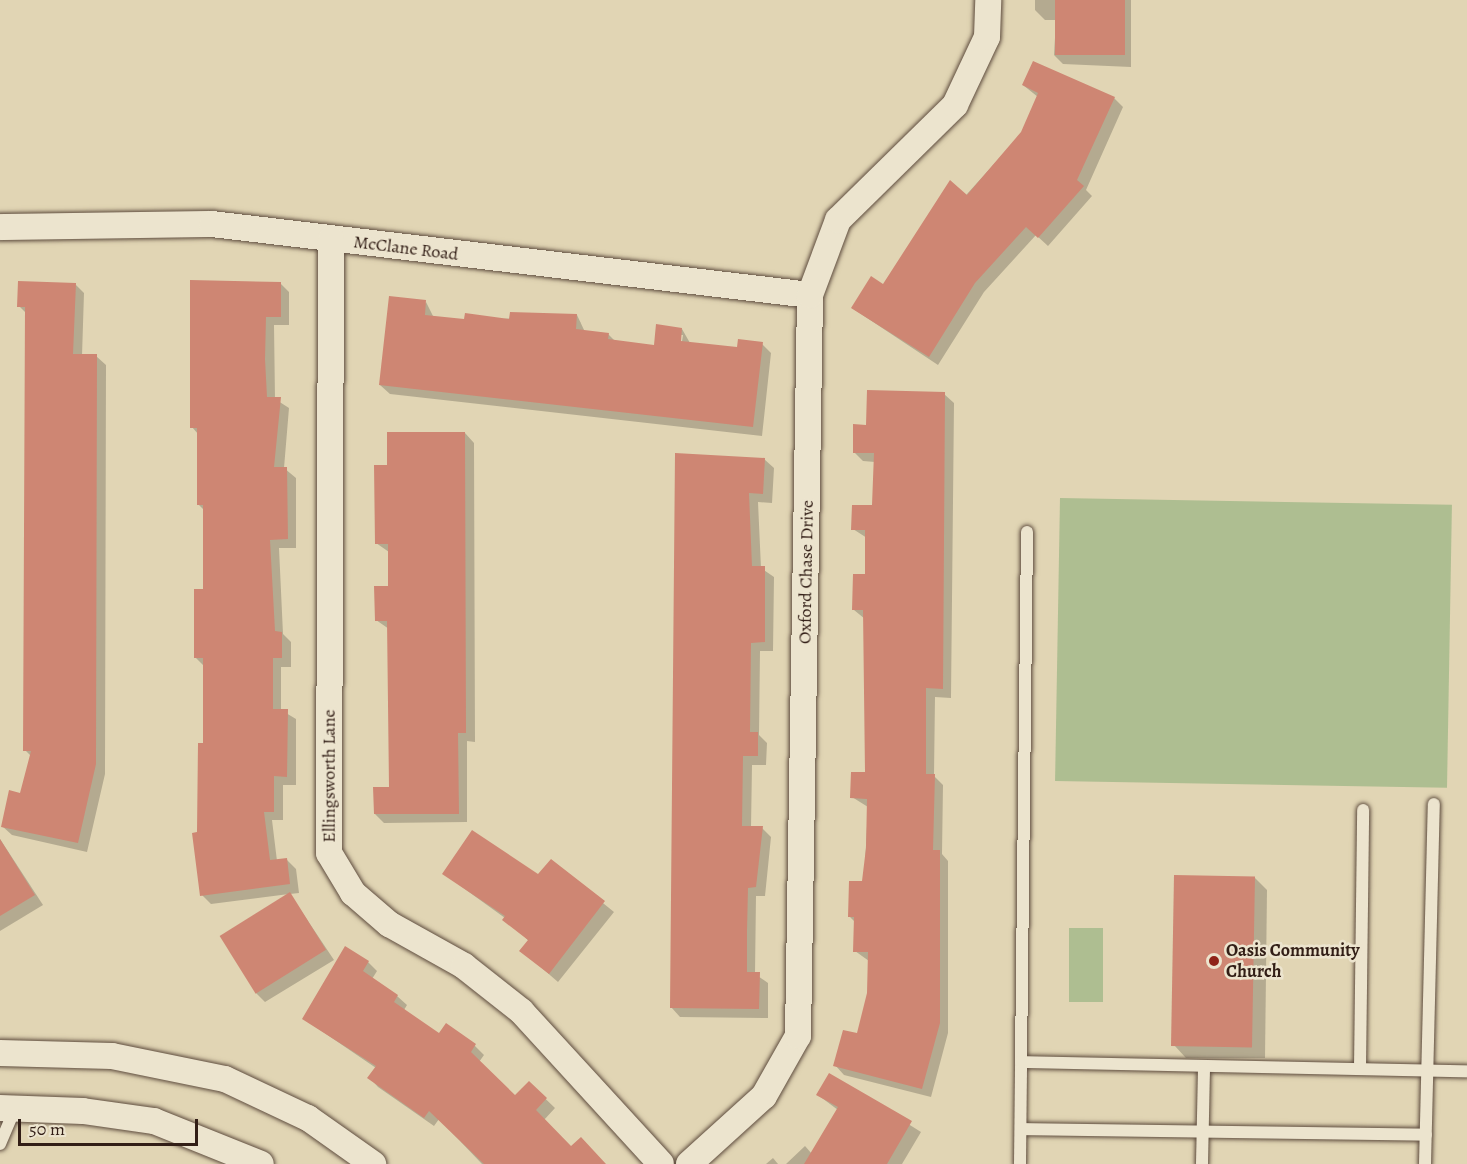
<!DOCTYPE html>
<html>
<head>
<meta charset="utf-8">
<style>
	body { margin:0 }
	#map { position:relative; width:1467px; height:1164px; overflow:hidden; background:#e1d5b4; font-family:Alegreya,serif }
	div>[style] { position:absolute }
	.green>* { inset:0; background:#aebe91; transform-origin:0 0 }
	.shadow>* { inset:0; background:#0003 }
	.building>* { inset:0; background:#ce8673; transform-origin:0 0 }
	.roads { filter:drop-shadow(0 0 2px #5e4c3e) drop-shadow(0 0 2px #5e4c3e) }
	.lane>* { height:12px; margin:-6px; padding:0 6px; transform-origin:6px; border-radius:6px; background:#ece4ce }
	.street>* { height:26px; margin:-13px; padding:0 13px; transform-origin:13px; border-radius:13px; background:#ece4ce }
	.dots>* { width:16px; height:16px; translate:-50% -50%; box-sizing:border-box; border:3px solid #ece4ce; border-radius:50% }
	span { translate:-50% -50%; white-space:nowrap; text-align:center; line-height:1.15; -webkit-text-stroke:5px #ece4ce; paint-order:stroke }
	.street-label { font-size:18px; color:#321e16 }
	.poi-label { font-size:18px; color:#321e16; font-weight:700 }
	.left { translate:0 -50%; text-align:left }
	.scale { position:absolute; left:18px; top:1119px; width:180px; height:27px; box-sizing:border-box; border:3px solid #321e16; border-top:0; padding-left:8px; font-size:18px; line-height:21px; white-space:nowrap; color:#321e16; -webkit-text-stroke:4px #ece4ce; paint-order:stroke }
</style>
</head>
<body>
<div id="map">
	<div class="green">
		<i style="left:1060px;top:498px;width:392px;height:283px;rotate:1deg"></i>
		<i style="left:1069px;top:928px;width:34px;height:74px"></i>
	</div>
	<div class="shadow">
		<i style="clip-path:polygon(1035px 0,1131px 0,1131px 67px,1063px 64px,1054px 55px,1056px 20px,1045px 20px,1035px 10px)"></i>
		<i style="clip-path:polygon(1023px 85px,1114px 98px,1123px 107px,1086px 190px,1092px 196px,1048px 246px,1036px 235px,984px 292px,938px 365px,852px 308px,884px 286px,1022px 133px,1038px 97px)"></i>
		<i style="clip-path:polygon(280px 283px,289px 292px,289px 325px,274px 325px,275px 399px,289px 408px,284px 468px,296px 478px,296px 548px,279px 548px,283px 634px,291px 642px,291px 667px,281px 667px,281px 710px,296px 719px,296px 785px,283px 785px,283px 820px,272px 820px,277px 861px,286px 859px,296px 869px,299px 893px,290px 894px,334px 960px,265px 1002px,256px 993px,289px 894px,211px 904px,202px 895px,204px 666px,195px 657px,205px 591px,205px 511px,198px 504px,198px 434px,192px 427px)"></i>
		<i style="clip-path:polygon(75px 284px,84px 293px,82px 356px,96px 356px,106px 365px,105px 774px,87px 852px,12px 835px,2px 826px,21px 794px,31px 756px,25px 750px,27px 314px,19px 306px)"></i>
		<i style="clip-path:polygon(evenodd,426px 302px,434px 318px,465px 321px,577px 315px,585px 332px,608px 334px,616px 342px,655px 346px,682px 329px,690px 343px,738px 349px,762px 344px,771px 353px,762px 436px,390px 394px,380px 385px,426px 302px,680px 335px,683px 335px,681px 348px,680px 335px)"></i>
		<i style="clip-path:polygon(944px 394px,954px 403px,951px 698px,935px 697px,934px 776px,943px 785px,942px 854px,948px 861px,948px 1033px,931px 1097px,844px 1075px,835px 1065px,858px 1035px,869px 993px,869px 961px,855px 951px,855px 922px,850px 917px,864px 883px,868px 807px,852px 797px,866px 774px,865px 619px,854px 610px,866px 575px,867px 538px,853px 529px,874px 506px,875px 462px,863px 461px,854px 452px,867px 426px)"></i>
		<i style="clip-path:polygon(465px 433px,474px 443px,475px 742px,467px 741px,467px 822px,384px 823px,375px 814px,390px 789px,389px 629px,376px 620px,390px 588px,389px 552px,376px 543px,388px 467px)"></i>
		<i style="clip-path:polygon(676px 454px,764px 459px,774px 468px,772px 503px,758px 502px,761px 568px,774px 577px,773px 651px,760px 651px,759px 735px,767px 743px,766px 765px,752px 765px,751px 828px,762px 828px,771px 837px,765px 896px,756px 896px,755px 974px,768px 983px,768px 1018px,680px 1017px,671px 1007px)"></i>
		<i style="clip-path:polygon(0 839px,43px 905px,0 931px)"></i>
		<i style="clip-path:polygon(551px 861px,614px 912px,558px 982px,521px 950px,529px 941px,505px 918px,444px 874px,539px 876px)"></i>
		<i style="clip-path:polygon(1254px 877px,1267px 890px,1265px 1058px,1186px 1058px,1174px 1045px)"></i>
		<i style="clip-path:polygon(368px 962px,377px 971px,372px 979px,397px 996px,407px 1005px,404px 1010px,439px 1035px,447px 1025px,475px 1046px,484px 1055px,479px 1062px,515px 1097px,529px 1083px,555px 1108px,544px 1120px,571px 1148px,605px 1164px,482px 1164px,439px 1119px,434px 1126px,378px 1087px,369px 1077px,376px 1068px,304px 1019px)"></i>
		<i style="clip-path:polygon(830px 1075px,921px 1132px,902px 1164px,786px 1164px,805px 1146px,812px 1154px,838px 1110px,818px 1095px)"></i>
		<i style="clip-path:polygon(773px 1158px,778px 1164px,766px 1164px)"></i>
	</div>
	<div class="building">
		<i style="left:1055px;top:0;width:70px;height:55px"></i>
		<i style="clip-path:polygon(1033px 61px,1115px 97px,1077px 180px,1084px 186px,1038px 238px,1026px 227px,975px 283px,929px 357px,851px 308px,871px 276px,883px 284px,950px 180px,967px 195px,1021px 132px,1038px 93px,1022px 85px)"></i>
		<i style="clip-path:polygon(190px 280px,281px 282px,281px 317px,266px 317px,265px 359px,267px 397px,281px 397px,274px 467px,287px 467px,288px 539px,270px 540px,275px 631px,282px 632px,282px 658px,273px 658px,273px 709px,288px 709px,287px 777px,274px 776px,274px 812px,264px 812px,270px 860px,287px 858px,290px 884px,200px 896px,192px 833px,197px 832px,198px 743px,203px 743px,203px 658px,194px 658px,194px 589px,203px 589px,203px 505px,197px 505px,197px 428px,190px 428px)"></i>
		<i style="clip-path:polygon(18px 281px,76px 283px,73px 354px,97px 354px,96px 764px,78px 843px,1px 827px,9px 790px,20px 793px,31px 751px,23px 751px,25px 307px,17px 307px)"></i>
		<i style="clip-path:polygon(389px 296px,426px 300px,425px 315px,464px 319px,465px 313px,509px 319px,510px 312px,577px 314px,576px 329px,609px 333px,608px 339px,654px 345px,656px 324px,682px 328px,681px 341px,737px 347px,738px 339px,763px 342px,753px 427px,379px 385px)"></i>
		<i style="clip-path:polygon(867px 390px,945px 392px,943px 689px,926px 688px,926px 774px,935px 774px,933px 850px,940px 850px,940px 1023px,922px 1089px,833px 1066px,843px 1030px,857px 1033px,867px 993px,868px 952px,853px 952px,854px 917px,848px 917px,849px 881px,862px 881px,866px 848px,867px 799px,850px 798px,851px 772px,865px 772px,863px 610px,852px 610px,853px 574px,865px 574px,865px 530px,851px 530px,852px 505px,872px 505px,874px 453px,853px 453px,853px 424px,866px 425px)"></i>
		<i style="clip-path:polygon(387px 432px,465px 432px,466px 733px,458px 733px,459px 814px,374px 814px,373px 787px,389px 787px,387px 621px,375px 621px,374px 586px,388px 586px,388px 544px,375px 544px,374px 465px,387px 465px)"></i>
		<i style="clip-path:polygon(675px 453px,765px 458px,763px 494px,749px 493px,752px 566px,765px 566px,765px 642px,751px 643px,750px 732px,758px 732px,758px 756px,743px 756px,742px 826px,763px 826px,756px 887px,748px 888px,747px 931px,747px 972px,760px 972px,759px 1009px,670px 1008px)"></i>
		<i style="clip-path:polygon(472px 830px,538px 874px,551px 859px,605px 901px,549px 974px,519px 951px,528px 940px,502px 920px,505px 916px,442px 874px)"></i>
		<i style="clip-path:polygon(0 839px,35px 895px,0 916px)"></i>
		<i style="left:1174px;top:875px;width:81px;height:171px;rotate:1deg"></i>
		<i style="left:290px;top:892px;width:68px;height:83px;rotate:58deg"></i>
		<i style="clip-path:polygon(345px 946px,369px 961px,363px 971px,398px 995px,394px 1002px,439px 1033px,446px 1023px,476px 1044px,471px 1052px,515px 1095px,529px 1081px,547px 1098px,536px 1110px,571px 1146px,581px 1137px,606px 1164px,484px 1164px,429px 1111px,424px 1118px,367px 1078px,376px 1066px,302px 1019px)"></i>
		<i style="clip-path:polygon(829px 1073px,912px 1121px,887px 1164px,804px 1164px,838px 1107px,816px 1095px)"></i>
	</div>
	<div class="roads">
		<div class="lane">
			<i style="left:1021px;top:1062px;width:530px;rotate:-89.35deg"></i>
			<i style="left:1360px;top:1069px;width:259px;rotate:-89.3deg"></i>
			<i style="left:1021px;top:1129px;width:405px;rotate:0.8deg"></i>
			<i style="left:0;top:1144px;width:38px;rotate:-67deg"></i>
			<i style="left:1020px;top:1164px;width:102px;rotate:-89.4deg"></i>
			<i style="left:1021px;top:1062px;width:446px;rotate:1.2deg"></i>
			<i style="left:1202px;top:1164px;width:98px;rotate:-88.8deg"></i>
			<i style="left:1425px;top:1164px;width:360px;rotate:-88.6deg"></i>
		</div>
		<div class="street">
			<i style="left:0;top:227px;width:212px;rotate:-0.8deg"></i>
			<i style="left:212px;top:224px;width:602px;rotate:6.77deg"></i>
			<i style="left:331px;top:239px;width:614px;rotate:90.19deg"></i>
			<i style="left:329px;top:853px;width:47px;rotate:59deg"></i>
			<i style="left:353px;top:893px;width:48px;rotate:40.7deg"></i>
			<i style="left:389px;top:924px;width:86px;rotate:29.2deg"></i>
			<i style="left:464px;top:966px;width:73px;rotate:38.3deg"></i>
			<i style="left:521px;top:1011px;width:207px;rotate:47.5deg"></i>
			<i style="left:0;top:1053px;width:112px;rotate:1.5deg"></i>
			<i style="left:112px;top:1056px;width:115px;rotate:11.5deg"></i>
			<i style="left:225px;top:1079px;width:92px;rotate:25.2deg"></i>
			<i style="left:308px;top:1118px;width:80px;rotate:35.3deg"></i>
			<i style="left:0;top:1108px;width:83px;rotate:2.1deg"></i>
			<i style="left:83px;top:1111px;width:72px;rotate:8deg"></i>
			<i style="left:154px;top:1121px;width:115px;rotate:21.9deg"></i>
			<i style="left:689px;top:1164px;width:101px;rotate:-42.2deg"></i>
			<i style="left:764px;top:1096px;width:69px;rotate:-60.5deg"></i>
			<i style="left:798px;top:1036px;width:741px;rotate:-89.07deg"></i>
			<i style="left:810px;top:295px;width:80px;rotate:-69.5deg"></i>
			<i style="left:838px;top:220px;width:164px;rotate:-44.5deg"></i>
			<i style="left:955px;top:105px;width:75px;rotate:-64.8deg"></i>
			<i style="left:987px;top:37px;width:37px;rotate:-88deg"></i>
		</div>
	</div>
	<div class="dots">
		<i style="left:1214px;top:961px;background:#8f2418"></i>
	</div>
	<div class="street-label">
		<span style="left:406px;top:248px;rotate:7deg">McClane Road</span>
		<span style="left:806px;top:572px;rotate:-89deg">Oxford Chase Drive</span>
		<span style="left:329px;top:776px;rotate:-90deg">Ellingsworth Lane</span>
	</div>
	<div class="poi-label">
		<span class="left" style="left:1226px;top:961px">Oasis Community<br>Church</span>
	</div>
	<div class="scale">50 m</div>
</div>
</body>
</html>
